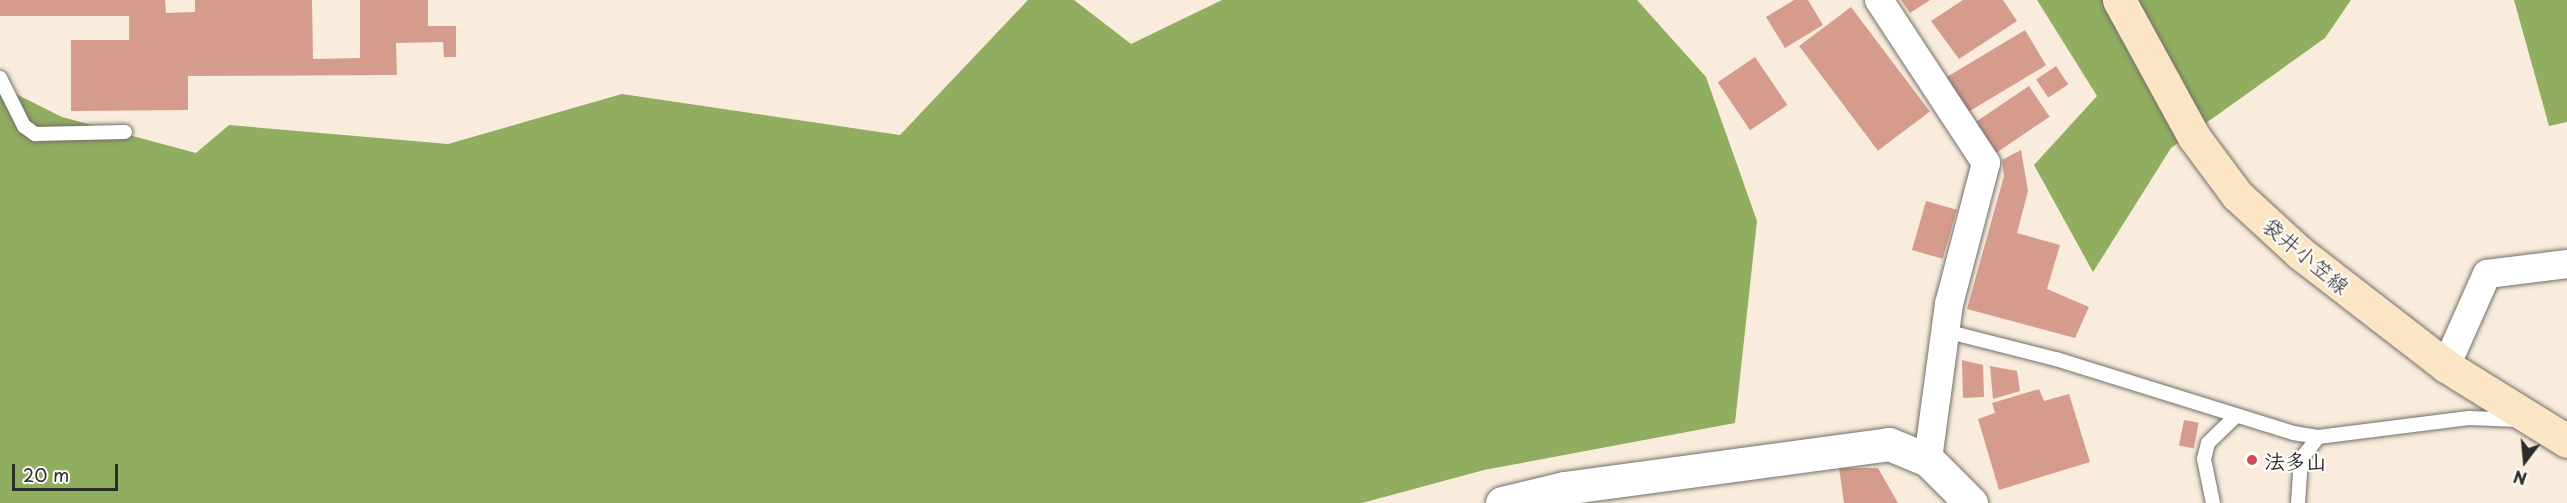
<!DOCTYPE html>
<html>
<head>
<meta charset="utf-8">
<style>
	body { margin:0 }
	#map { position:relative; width:2567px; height:503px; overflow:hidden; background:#f9ecdc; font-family:"Playpen Sans","Klee One",sans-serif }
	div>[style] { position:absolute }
	.forest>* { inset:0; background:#90ad60 }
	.building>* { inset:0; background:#d59c8e; transform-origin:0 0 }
	.roads { filter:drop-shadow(0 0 2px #736f69) drop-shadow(0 0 2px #736f69) }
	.service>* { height:14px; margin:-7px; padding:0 7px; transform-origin:7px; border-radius:7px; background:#fff }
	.minor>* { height:28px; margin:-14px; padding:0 14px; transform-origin:14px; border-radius:14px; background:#fff }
	.tertiary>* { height:33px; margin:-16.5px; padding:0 16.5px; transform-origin:16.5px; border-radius:16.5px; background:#fff }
	.secondary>* { height:33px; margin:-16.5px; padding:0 16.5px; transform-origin:16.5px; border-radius:16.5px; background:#fce5c4 }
	.dots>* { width:16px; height:16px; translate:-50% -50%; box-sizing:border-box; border:3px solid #fdfcf7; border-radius:50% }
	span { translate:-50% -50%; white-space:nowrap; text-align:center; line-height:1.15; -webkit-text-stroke:4.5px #fdfcf7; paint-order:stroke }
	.street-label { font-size:21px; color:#2b2b2b }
	.poi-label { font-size:21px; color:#2b2b2b; font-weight:700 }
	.left { translate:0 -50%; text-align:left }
	.north { position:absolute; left:2495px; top:431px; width:60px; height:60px; -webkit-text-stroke:4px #fdfcf7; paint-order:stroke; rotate:196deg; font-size:16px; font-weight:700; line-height:24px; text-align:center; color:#2b2b2b }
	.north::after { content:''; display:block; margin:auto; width:21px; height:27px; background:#2b2b2b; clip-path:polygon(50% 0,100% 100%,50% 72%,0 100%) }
	.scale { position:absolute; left:12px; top:464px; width:106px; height:27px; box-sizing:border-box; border:3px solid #2b2b2b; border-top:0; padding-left:8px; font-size:18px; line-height:21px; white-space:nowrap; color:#2b2b2b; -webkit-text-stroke:4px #fdfcf7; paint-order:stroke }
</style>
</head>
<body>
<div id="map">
	<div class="forest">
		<i style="clip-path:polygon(1028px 0,1074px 0,1131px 44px,1222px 0,1637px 0,1706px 77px,1757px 221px,1735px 423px,1484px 470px,1362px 503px,0 503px,0 86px,62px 117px,196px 153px,229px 125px,448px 144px,622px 94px,900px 135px)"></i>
		<i style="clip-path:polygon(2037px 0,2351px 0,2325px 38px,2171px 148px,2093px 272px,2034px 165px,2097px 96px)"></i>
		<i style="clip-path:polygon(2514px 0,2567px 0,2567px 122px,2549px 126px)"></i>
	</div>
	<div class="building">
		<i style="clip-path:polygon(0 0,165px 0,166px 13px,195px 12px,195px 0,312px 0,313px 59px,360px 58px,360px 0,428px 0,428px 26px,456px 26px,456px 57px,444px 57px,443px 42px,396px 43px,397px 75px,188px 76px,188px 110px,71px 111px,71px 40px,129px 40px,129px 16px,0 16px)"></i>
		<i style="clip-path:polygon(1794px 0,1808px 0,1823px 25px,1785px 48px,1766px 17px)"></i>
		<i style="clip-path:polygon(1901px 0,1930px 0,1910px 13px)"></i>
		<i style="clip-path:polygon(1963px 0,2003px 0,2017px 21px,1959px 59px,1931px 21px)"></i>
		<i style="left:1851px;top:7px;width:131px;height:65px;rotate:53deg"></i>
		<i style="left:2025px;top:30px;width:41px;height:92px;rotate:59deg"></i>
		<i style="left:1755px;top:57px;width:58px;height:45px;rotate:56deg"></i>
		<i style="left:2056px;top:66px;width:22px;height:24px;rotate:56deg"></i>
		<i style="left:2029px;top:86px;width:37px;height:64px;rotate:56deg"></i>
		<i style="clip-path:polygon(2021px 150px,2028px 191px,2017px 233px,2060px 245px,2047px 289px,2089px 307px,2075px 338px,1967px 309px,2004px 176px,2002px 160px)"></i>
		<i style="left:1926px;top:201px;width:32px;height:51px;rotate:16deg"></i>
		<i style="clip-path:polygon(1962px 360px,1983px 365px,1984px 397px,1963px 398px)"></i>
		<i style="clip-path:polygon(1990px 366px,2017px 371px,2020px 391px,1993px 399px)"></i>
		<i style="clip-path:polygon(2039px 389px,2044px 401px,2069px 394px,2090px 462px,1999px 490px,1978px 419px,1995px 413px,1992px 403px)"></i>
		<i style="left:2184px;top:420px;width:15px;height:26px;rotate:11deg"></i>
		<i style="clip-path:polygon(1839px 468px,1878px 468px,1898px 503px,1844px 503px)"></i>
	</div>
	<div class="roads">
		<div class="service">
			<i style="left:0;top:78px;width:54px;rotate:63.4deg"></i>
			<i style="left:24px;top:126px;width:14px;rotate:36deg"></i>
			<i style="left:35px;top:134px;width:90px;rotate:-1.3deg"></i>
			<i style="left:1949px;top:332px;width:110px;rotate:14.2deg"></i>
			<i style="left:2056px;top:359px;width:248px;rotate:17.3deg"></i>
			<i style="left:2293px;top:433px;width:25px;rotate:9deg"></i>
			<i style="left:2318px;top:437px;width:152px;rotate:-7.2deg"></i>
			<i style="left:2469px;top:418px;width:50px;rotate:2.3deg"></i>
			<i style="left:2213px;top:503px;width:45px;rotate:-101.6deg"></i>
			<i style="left:2204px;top:459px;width:16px;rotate:-76deg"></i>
			<i style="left:2208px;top:443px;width:39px;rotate:-44deg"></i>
			<i style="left:2298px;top:503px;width:44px;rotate:-86.1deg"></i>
			<i style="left:2301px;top:459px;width:28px;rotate:-52deg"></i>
		</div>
		<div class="minor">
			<i style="left:1879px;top:0;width:195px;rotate:56.7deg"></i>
			<i style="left:1986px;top:163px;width:146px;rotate:104.7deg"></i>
			<i style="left:1949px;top:304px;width:157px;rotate:97.7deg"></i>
			<i style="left:2446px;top:366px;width:101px;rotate:-66deg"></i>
			<i style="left:2487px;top:274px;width:81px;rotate:-7.1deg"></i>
		</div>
		<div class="tertiary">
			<i style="left:1502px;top:503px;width:64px;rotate:-13.6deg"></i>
			<i style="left:1564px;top:488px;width:328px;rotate:-7.7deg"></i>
			<i style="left:1889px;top:444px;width:42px;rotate:22.3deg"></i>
			<i style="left:1928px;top:460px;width:61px;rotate:45deg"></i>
		</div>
		<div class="secondary">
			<i style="left:2119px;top:0;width:156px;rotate:61.3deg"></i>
			<i style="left:2194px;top:137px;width:72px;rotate:53.4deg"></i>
			<i style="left:2237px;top:195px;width:86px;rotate:42.6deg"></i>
			<i style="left:2300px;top:253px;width:185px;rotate:37.7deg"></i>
			<i style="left:2446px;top:366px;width:142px;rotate:31.8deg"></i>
		</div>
	</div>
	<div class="dots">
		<i style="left:2252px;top:460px;background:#d1495b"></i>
	</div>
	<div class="street-label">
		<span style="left:2307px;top:255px;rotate:40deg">袋井小笠線</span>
	</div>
	<div class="poi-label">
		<span class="left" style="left:2264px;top:460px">法多山</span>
	</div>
	<div class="north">N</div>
	<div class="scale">20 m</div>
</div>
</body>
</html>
